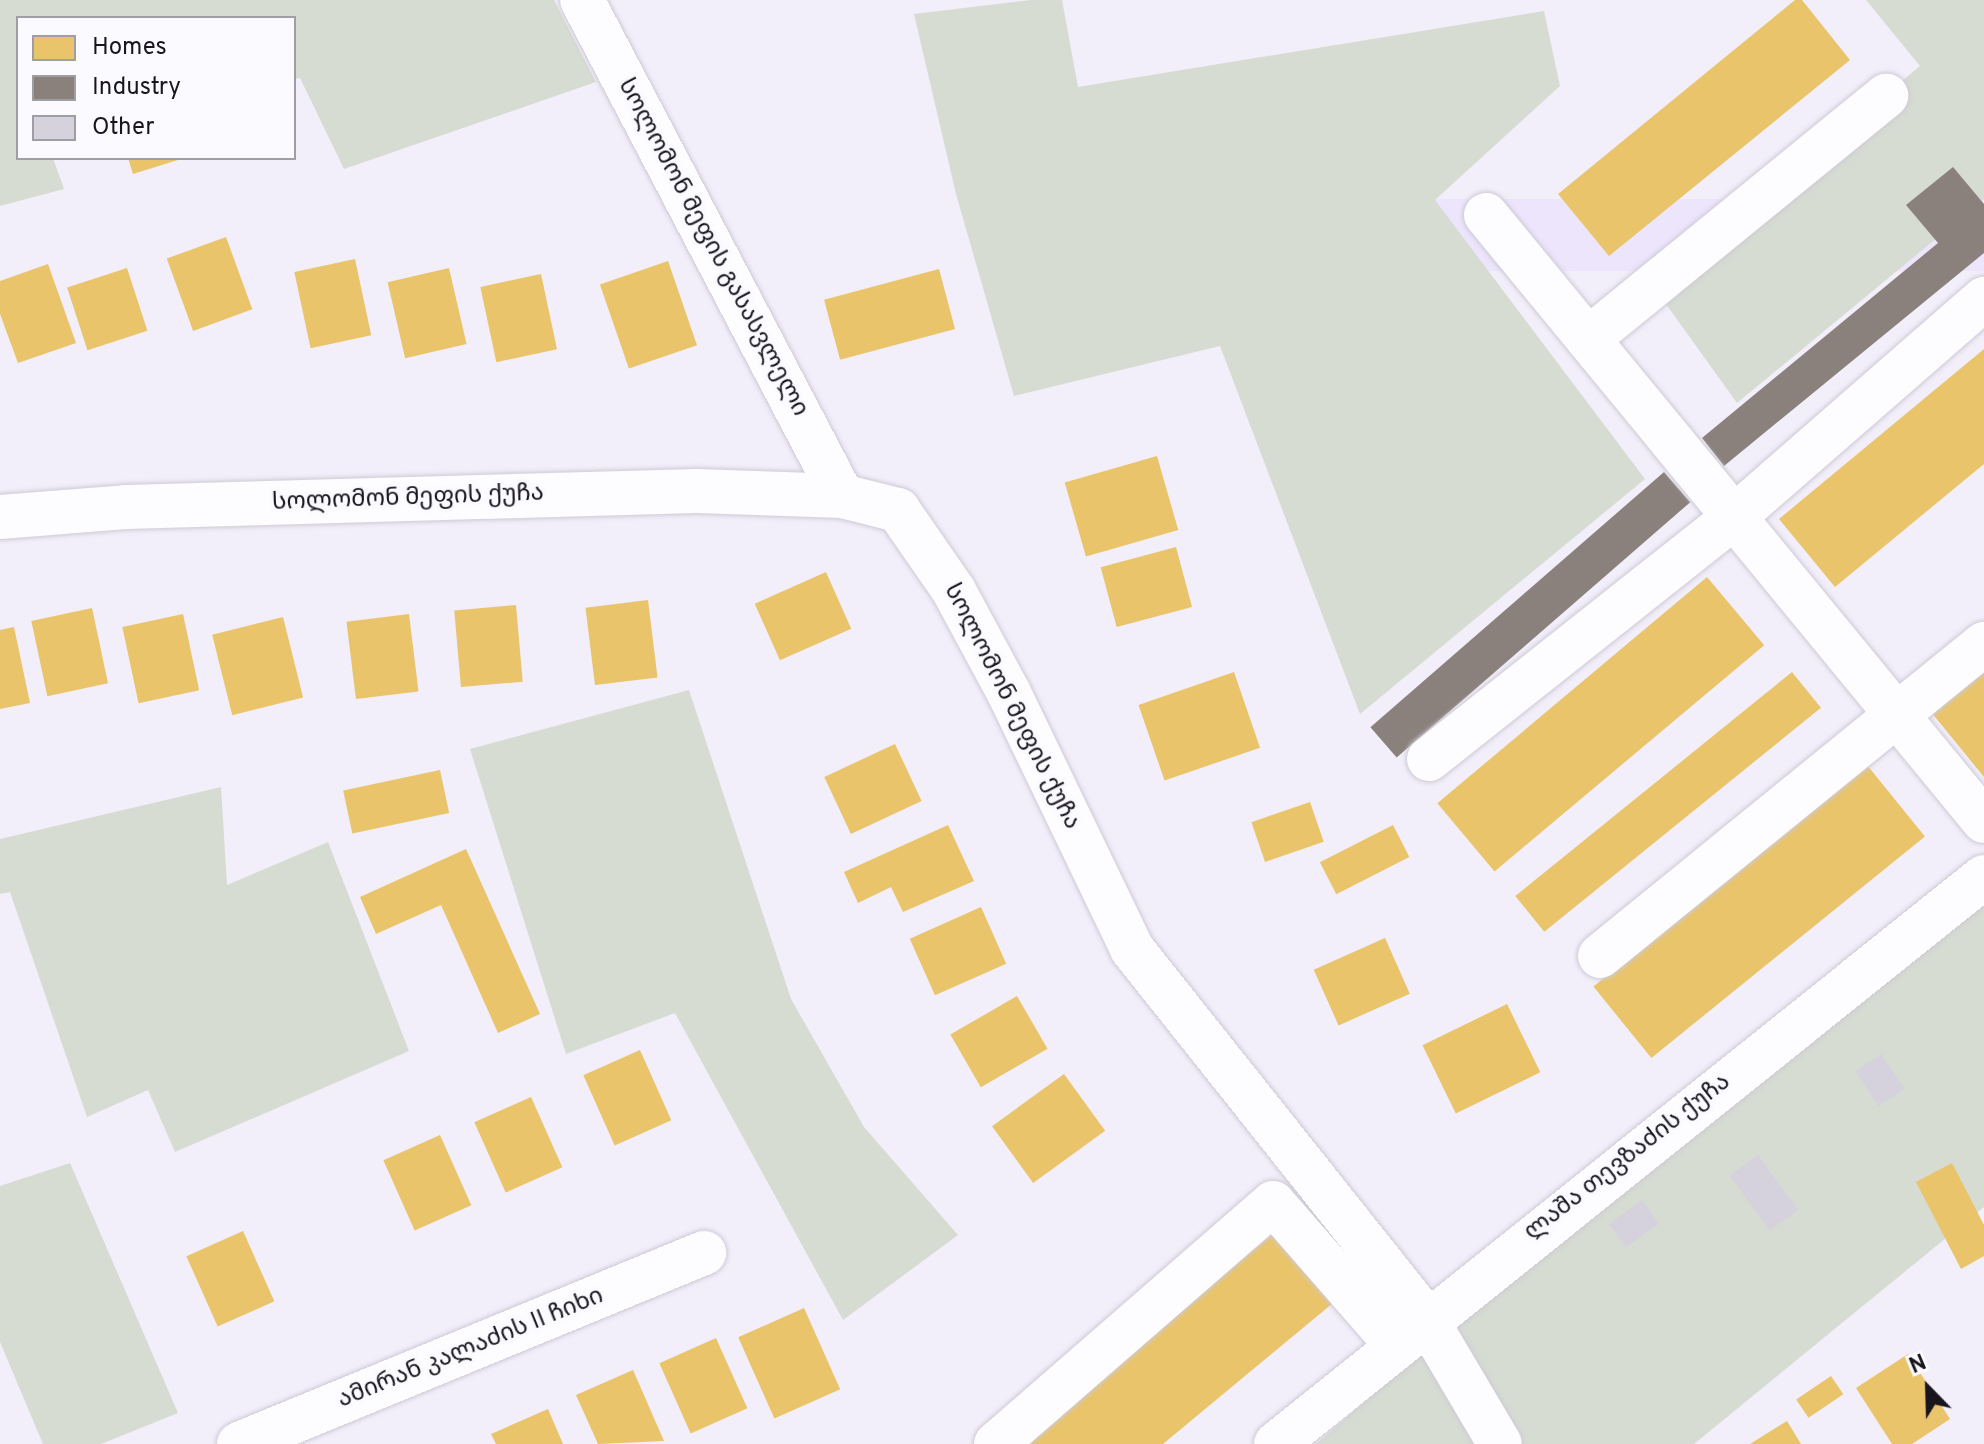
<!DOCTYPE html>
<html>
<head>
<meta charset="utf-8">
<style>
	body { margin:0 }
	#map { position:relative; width:1984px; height:1444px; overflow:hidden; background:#f2eefa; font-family:Overpass,"Noto Sans Georgian",sans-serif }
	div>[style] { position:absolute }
	.built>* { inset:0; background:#ece5fc; transform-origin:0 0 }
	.green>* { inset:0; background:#d6dcd2 }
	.homes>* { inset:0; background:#e9c46a; transform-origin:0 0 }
	.industry>* { inset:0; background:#8a817c; transform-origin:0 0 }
	.building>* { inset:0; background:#d5d1dd; transform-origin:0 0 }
	.roads { filter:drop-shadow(0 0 2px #cecad5) drop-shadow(0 0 2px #cecad5) }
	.minor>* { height:44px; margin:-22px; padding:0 22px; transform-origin:22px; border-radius:22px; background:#fdfcfe }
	span { translate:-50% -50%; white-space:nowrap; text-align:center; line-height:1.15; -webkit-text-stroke:8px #fbfaff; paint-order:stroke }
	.street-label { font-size:24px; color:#18151d }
	.legend { position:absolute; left:16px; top:16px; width:280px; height:144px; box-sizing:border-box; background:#fbfaff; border:2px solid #a09ea5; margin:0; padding:10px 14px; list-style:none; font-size:24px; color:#18151d }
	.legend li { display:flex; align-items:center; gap:16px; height:40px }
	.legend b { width:40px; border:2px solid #a09ea5 }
	.north { position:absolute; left:1888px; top:1348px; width:80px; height:80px; -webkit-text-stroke:6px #fbfaff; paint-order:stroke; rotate:337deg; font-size:22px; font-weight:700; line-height:32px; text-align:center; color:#18151d }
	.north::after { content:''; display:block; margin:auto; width:28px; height:36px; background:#18151d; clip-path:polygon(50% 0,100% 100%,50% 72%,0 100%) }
</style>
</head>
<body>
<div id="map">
	<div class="built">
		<i style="left:1984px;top:199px;width:72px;height:809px;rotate:90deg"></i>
	</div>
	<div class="green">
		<i style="clip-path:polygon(0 0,554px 0,596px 82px,344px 169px,300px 78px,294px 79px,294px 18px,18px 18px,18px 158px,53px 158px,64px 189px,0 206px)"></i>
		<i style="clip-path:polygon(1031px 0,1062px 0,1078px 87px,1544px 11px,1560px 86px,1435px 200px,1645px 479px,1360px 714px,1220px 346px,1014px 396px,956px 194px,914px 14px)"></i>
		<i style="clip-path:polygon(1866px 0,1984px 0,1984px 199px,1737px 403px,1653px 286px,1920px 66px)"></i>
		<i style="clip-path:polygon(689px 690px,791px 999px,864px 1127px,958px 1235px,843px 1320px,675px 1013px,566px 1054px,470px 749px)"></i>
		<i style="clip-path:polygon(221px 787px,227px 885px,328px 842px,409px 1051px,175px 1152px,148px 1090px,87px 1117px,10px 892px,0 894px,0 839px)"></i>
		<i style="clip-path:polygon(1984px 897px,1984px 1207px,1694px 1444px,1522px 1444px,1453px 1326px)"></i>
		<i style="clip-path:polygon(70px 1163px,178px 1413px,101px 1444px,43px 1444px,0 1342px,0 1186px)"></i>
		<i style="clip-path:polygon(1426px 1349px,1482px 1444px,1316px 1444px)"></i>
	</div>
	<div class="homes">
		<i style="clip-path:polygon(1795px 0,1802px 0,1850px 60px,1609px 256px,1558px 194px)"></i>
		<i style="clip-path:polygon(128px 158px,181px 158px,181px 159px,133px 174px)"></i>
		<i style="left:226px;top:237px;width:77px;height:63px;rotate:70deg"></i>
		<i style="left:355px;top:259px;width:78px;height:62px;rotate:78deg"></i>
		<i style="left:668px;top:261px;width:89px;height:72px;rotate:71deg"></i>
		<i style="clip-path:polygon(48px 264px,76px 343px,18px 363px,0 314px,0 281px)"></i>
		<i style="left:127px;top:268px;width:66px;height:63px;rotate:72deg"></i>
		<i style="left:449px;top:268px;width:78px;height:63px;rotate:77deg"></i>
		<i style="left:939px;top:269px;width:62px;height:119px;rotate:75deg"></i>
		<i style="left:541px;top:274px;width:77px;height:62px;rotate:78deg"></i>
		<i style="clip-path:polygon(1984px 349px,1984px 464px,1835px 587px,1779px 519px)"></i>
		<i style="left:1157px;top:456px;width:77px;height:96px;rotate:74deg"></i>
		<i style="left:1176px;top:547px;width:62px;height:78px;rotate:75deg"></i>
		<i style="left:826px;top:572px;width:62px;height:78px;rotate:66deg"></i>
		<i style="left:1707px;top:577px;width:89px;height:352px;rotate:50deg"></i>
		<i style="left:648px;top:600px;width:78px;height:63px;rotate:83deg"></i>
		<i style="left:516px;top:605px;width:77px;height:62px;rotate:85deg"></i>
		<i style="left:92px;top:608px;width:77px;height:62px;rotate:78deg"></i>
		<i style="left:183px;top:614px;width:78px;height:62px;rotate:78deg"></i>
		<i style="left:409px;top:614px;width:78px;height:63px;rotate:83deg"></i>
		<i style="left:283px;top:617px;width:83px;height:73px;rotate:76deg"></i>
		<i style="clip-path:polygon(14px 627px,30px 703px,0 709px,0 630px)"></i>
		<i style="clip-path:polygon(1984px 668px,1984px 777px,1931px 712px)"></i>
		<i style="left:1234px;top:672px;width:80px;height:101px;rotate:71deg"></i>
		<i style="left:1792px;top:672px;width:46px;height:356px;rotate:51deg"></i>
		<i style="left:895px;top:744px;width:63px;height:78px;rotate:65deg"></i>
		<i style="left:1867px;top:765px;width:92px;height:352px;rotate:51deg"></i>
		<i style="left:440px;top:770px;width:44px;height:99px;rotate:78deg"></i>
		<i style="left:1310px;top:802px;width:42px;height:62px;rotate:71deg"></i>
		<i style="clip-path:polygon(948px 825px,974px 881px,903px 912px,891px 887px,858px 903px,844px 872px)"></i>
		<i style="left:1393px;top:825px;width:36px;height:82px;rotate:63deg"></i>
		<i style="clip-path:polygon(466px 849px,540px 1014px,498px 1033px,441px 905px,376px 934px,360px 897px)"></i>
		<i style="left:981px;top:907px;width:62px;height:78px;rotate:66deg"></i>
		<i style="left:1385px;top:938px;width:61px;height:78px;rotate:66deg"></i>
		<i style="left:1017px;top:996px;width:61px;height:77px;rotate:60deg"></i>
		<i style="left:1507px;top:1004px;width:76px;height:94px;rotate:64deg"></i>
		<i style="left:640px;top:1050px;width:77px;height:62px;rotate:66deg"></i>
		<i style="left:1064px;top:1074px;width:70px;height:89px;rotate:54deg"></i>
		<i style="left:531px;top:1097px;width:77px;height:62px;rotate:66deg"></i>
		<i style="left:440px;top:1135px;width:77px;height:62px;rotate:66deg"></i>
		<i style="clip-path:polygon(1952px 1163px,1984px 1225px,1984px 1256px,1961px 1269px,1916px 1182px)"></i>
		<i style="clip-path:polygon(1280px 1228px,1339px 1298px,1163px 1444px,1019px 1444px)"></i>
		<i style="left:243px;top:1231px;width:77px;height:62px;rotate:66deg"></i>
		<i style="left:804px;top:1308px;width:89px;height:72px;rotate:66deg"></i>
		<i style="left:716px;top:1338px;width:77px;height:62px;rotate:66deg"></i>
		<i style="clip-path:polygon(1908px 1354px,1950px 1419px,1912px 1444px,1892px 1444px,1856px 1388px)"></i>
		<i style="clip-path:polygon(633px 1370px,664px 1441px,598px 1444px,576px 1395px)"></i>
		<i style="left:1831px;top:1376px;width:22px;height:42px;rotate:56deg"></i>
		<i style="clip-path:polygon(548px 1409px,563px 1444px,496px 1444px,491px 1434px)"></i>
		<i style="clip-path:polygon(1787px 1421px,1801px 1444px,1750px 1444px)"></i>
	</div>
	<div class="industry">
		<i style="clip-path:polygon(1953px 167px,1984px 204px,1984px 253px,1724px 466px,1702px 438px,1938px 243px,1906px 205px)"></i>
		<i style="left:1664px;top:472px;width:40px;height:389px;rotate:49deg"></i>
	</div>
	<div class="building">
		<i style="left:1881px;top:1054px;width:42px;height:31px;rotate:56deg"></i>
		<i style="left:1758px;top:1155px;width:68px;height:35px;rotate:54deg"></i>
		<i style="left:1642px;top:1200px;width:29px;height:41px;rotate:54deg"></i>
	</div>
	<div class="roads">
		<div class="minor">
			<i style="left:582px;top:0;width:560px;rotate:62.34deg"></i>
			<i style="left:1486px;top:215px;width:784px;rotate:50.59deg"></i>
			<i style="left:1588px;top:339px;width:385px;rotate:-39.2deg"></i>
			<i style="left:0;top:517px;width:126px;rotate:-4.5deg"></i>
			<i style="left:126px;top:507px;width:571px;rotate:-1.61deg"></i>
			<i style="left:697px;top:491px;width:145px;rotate:2deg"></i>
			<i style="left:842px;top:496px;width:58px;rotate:14deg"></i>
			<i style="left:898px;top:510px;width:98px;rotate:55.3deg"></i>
			<i style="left:954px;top:591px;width:116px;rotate:61.7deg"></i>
			<i style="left:1009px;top:693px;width:284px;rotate:64.3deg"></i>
			<i style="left:1132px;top:949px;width:473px;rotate:51.5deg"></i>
			<i style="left:1426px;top:1319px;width:145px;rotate:59.4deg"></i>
			<i style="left:1429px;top:759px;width:389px;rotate:-38.4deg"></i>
			<i style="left:1734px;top:517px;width:332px;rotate:-41.1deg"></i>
			<i style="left:1600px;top:956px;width:495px;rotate:-39.1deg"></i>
			<i style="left:239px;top:1444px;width:503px;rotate:-22.33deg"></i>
			<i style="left:996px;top:1444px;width:367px;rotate:-41deg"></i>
			<i style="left:1273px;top:1203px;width:187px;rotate:48.9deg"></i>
			<i style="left:1276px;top:1444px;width:907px;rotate:-38.69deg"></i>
		</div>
	</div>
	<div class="street-label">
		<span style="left:712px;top:248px;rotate:62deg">სოლომონ მეფის გასასვლელი</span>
		<span style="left:408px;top:499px;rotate:-2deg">სოლომონ მეფის ქუჩა</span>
		<span style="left:1011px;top:707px;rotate:63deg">სოლომონ მეფის ქუჩა</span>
		<span style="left:1628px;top:1158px;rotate:-38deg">ლაშა თევზაძის ქუჩა</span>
		<span style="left:471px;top:1349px;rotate:-22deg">ამირან კალაძის II ჩიხი</span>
	</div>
	<ul class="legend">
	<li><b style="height:22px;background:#e9c46a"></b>Homes</li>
	<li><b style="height:22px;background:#8a817c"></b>Industry</li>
	<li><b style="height:22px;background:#d5d1dd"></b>Other</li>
	</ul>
	<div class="north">N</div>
</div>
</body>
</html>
